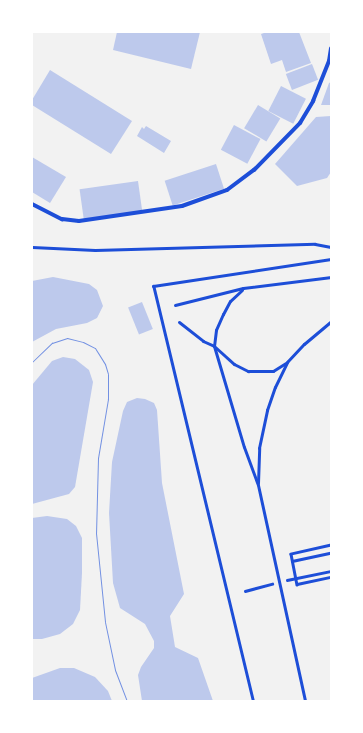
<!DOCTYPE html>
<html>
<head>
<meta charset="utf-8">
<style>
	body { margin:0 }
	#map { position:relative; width:363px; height:733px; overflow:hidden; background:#f2f2f2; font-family:Jost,sans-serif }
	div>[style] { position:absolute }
	.building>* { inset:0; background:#bdc9ec; transform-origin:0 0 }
	.path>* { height:2.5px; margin:-1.25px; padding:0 1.25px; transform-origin:1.25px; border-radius:1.25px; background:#1d4ed8 }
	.service>* { height:3px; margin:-1.5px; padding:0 1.5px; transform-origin:1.5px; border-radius:1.5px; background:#1d4ed8 }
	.minor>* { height:4px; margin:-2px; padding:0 2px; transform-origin:2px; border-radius:2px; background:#1d4ed8 }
	.tram>* { height:1px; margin:-0.5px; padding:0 0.5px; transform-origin:0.5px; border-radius:0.5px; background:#7290e2 }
	span { translate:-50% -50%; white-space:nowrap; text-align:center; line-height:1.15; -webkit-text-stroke:3px #fff; paint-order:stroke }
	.frame { position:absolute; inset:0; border:33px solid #fff; pointer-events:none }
</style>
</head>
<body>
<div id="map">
	<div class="building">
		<i style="clip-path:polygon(117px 32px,200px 32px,191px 69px,113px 50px)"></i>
		<i style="clip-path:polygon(267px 32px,299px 32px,311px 63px,286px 72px,282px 60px,271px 64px,261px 34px)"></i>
		<i style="left:312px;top:64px;width:17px;height:28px;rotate:69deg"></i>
		<i style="clip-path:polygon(50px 70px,132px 121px,111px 154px,32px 105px,32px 100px)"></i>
		<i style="clip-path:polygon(331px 82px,331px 105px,321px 105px,329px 83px)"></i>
		<i style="left:281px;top:86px;width:28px;height:28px;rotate:27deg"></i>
		<i style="left:258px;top:105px;width:26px;height:27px;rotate:31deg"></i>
		<i style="clip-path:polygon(331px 116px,331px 172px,327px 178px,297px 186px,275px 164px,316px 117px)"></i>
		<i style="left:234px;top:125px;width:30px;height:28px;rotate:28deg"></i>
		<i style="clip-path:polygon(146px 126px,171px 141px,164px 153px,137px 136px,142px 127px,144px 129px)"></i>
		<i style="clip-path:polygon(32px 157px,66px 177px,50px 203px,32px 192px)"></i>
		<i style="left:216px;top:164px;width:26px;height:54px;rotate:72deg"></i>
		<i style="left:138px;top:181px;width:30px;height:59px;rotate:82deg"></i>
		<i style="clip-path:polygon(53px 277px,89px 284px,97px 290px,103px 306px,97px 318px,87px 323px,56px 329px,32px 342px,32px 281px)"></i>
		<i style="left:142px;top:302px;width:29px;height:15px;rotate:68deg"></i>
		<i style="clip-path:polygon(63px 357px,75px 359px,89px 370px,93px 382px,75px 487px,69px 494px,32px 504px,32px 385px,52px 361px)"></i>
		<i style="clip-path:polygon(137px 398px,145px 399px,154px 403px,157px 410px,162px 483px,184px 594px,170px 616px,175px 647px,198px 658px,213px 701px,142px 701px,138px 675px,141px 667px,154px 648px,154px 641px,145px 624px,120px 608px,113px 583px,109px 513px,112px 462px,123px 411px,127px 402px)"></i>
		<i style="clip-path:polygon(47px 516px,67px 519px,76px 526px,82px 538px,82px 573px,80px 610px,73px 624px,60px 634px,42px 639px,32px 639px,32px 518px)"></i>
		<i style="clip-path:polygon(60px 668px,74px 668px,95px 677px,108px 691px,112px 701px,32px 701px,32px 678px)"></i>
	</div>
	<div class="path">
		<i style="left:331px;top:545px;width:41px;rotate:167.3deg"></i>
		<i style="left:291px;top:554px;width:31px;rotate:79deg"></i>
		<i style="left:297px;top:584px;width:35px;rotate:-12deg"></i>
		<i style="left:292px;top:561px;width:40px;rotate:-12deg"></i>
		<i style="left:287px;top:580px;width:45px;rotate:-11.6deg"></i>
		<i style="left:245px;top:591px;width:28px;rotate:-15deg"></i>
	</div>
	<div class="service">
		<i style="left:32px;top:247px;width:63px;rotate:2.7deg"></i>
		<i style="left:95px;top:250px;width:220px;rotate:-1.6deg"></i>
		<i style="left:315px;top:244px;width:16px;rotate:11deg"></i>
		<i style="left:242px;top:290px;width:16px;rotate:137deg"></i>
		<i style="left:230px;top:301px;width:15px;rotate:118deg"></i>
		<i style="left:223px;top:314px;width:17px;rotate:114deg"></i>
		<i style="left:216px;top:330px;width:16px;rotate:97deg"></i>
		<i style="left:214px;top:346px;width:27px;rotate:42deg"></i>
		<i style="left:234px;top:364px;width:16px;rotate:27deg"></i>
		<i style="left:248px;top:371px;width:25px"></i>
		<i style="left:273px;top:371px;width:15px;rotate:-32deg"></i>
		<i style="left:175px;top:305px;width:70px;rotate:-14deg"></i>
		<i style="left:243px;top:288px;width:89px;rotate:-7.1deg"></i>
		<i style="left:179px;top:322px;width:31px;rotate:38deg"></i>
		<i style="left:203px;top:341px;width:12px;rotate:24deg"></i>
		<i style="left:214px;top:346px;width:105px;rotate:73.5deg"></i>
		<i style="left:244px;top:447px;width:40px;rotate:69.8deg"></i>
		<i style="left:258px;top:485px;width:221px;rotate:77.7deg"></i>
		<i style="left:258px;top:483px;width:35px;rotate:-88deg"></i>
		<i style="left:259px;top:448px;width:39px;rotate:-78deg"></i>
		<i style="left:267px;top:410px;width:24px;rotate:-71deg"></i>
		<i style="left:275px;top:387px;width:28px;rotate:-64deg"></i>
		<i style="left:287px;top:362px;width:25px;rotate:-47deg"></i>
		<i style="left:304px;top:344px;width:35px;rotate:-40deg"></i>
		<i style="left:253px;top:701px;width:427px;rotate:-103.5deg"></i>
		<i style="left:153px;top:286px;width:180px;rotate:-8.6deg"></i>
	</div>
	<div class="minor">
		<i style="left:32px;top:204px;width:34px;rotate:27deg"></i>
		<i style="left:62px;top:219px;width:17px;rotate:7deg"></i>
		<i style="left:79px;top:221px;width:104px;rotate:-8.3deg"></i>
		<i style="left:182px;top:206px;width:48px;rotate:-19.6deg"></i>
		<i style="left:227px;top:190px;width:34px;rotate:-37deg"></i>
		<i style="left:254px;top:170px;width:66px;rotate:-45.6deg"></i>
		<i style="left:300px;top:123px;width:26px;rotate:-59deg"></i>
		<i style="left:313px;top:101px;width:43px;rotate:-68.2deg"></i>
		<i style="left:329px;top:61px;width:13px;rotate:-81deg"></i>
	</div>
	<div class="tram">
		<i style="left:32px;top:362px;width:28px;rotate:-44deg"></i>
		<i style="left:52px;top:343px;width:16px;rotate:-18deg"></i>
		<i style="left:67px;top:338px;width:16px;rotate:14deg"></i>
		<i style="left:83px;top:342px;width:13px;rotate:27deg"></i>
		<i style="left:95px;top:348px;width:19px;rotate:58deg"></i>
		<i style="left:105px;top:364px;width:10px;rotate:73deg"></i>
		<i style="left:108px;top:374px;width:25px;rotate:90deg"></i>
		<i style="left:108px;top:399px;width:60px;rotate:99.6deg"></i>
		<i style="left:98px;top:458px;width:75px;rotate:91.5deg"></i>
		<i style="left:96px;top:533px;width:89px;rotate:84.2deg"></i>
		<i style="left:105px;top:622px;width:49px;rotate:78.2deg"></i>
		<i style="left:115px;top:670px;width:33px;rotate:69deg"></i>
	</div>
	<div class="frame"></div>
</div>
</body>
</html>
